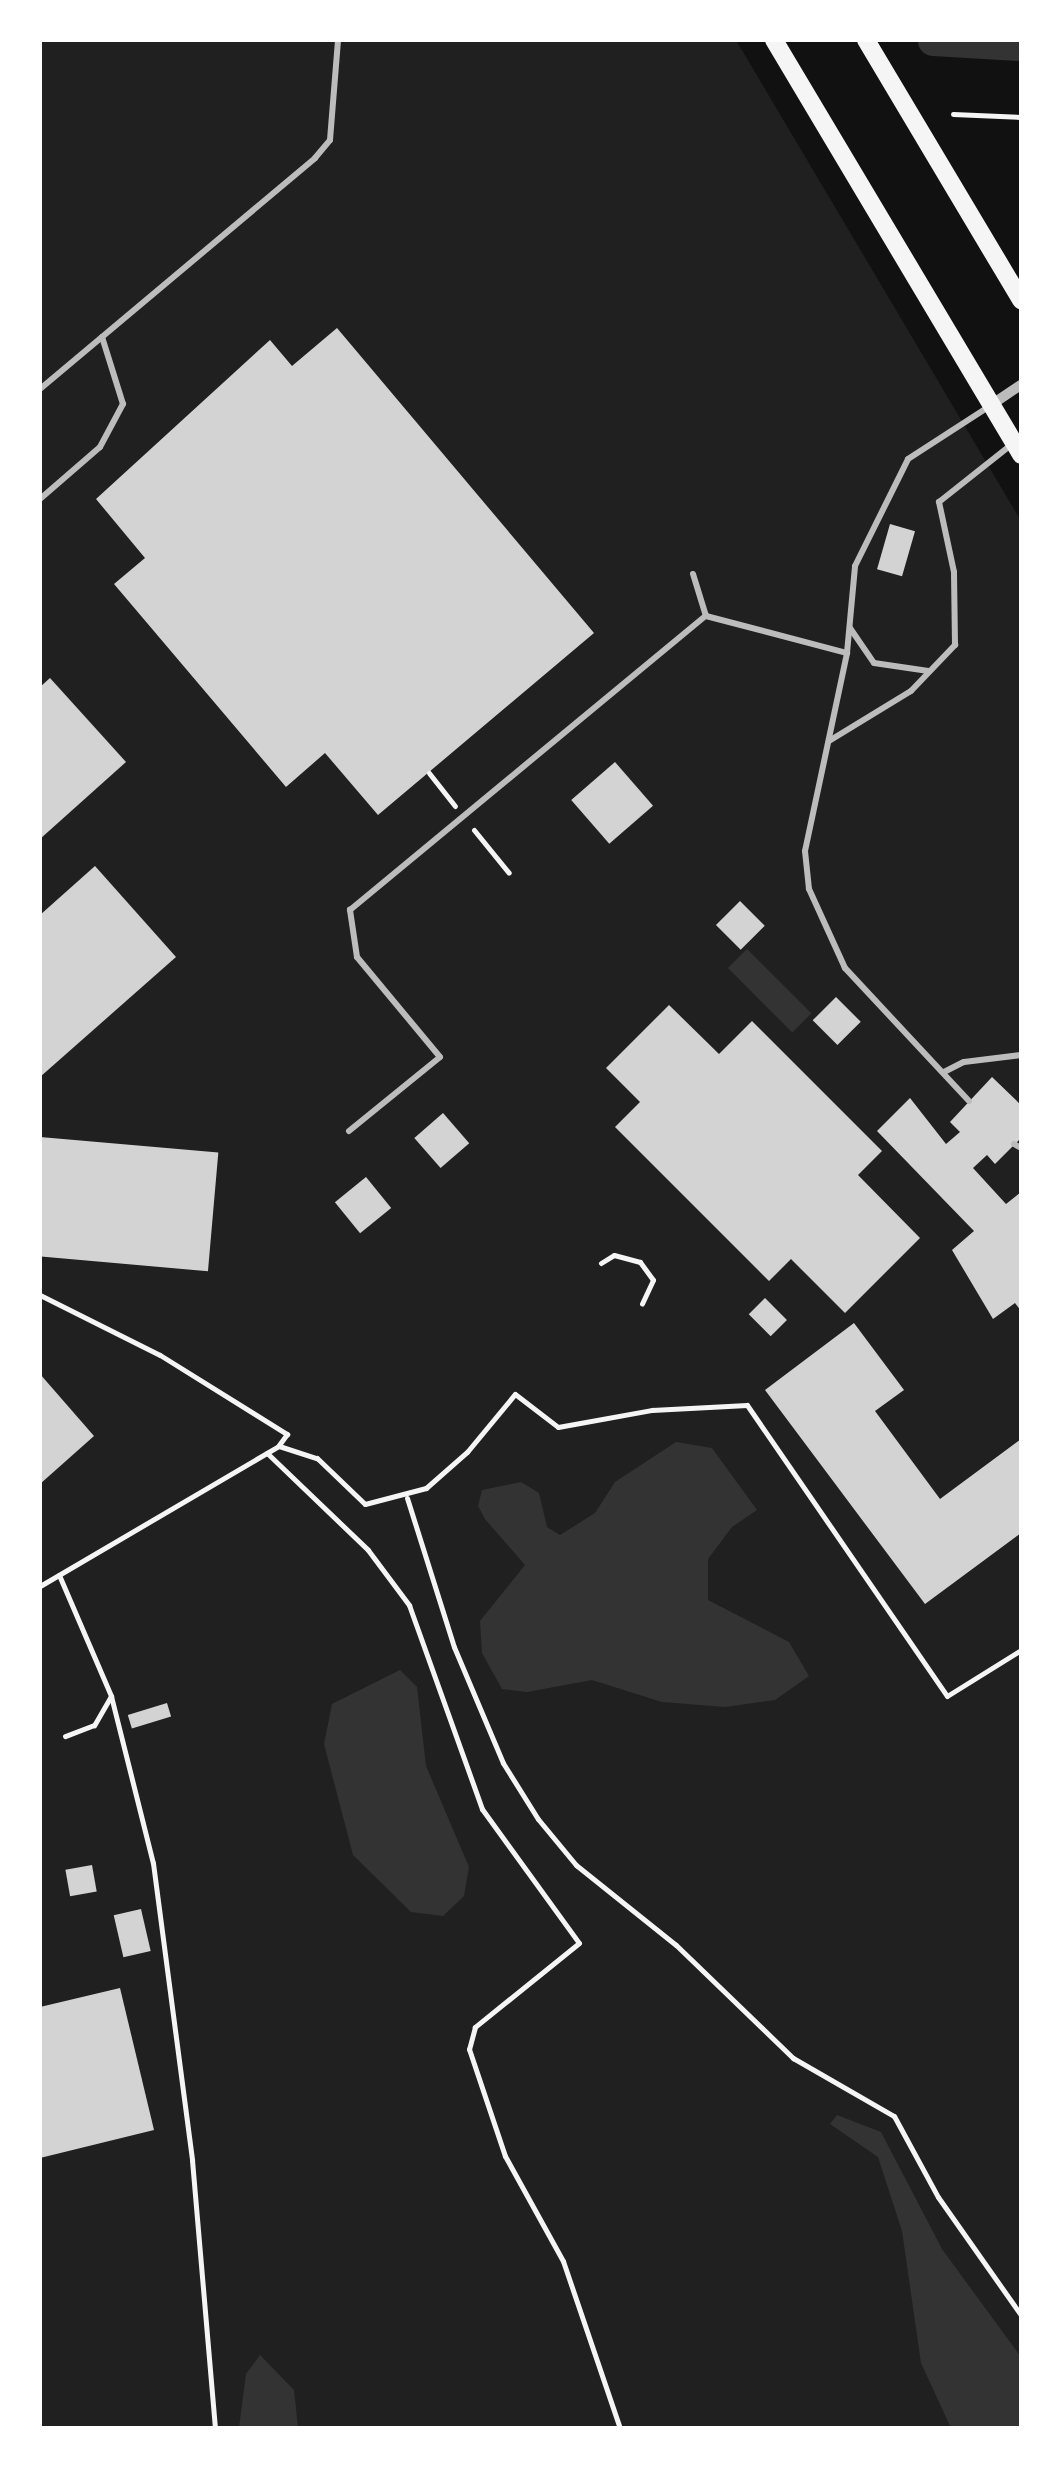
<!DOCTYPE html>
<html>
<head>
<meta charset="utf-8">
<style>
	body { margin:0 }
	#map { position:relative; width:1061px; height:2468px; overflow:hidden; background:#111; font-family:Helvetica,sans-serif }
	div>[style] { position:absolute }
	.green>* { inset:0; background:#202020 }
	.water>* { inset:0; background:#333; transform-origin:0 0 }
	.canal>* { height:30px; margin:-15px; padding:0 15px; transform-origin:15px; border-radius:15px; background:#333 }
	.building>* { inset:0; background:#d3d3d3; transform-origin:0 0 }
	.path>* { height:5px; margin:-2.5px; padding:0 2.5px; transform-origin:2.5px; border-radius:2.5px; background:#f5f5f5 }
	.service>* { height:6px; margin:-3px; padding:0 3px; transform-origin:3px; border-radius:3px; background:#bcbcbc }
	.minor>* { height:10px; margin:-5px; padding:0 5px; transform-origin:5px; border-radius:5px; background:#bcbcbc }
	.primary>* { height:18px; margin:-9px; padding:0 9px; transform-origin:9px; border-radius:9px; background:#f5f5f5 }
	span { translate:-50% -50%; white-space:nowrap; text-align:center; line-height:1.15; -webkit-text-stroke:10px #fff; paint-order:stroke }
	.frame { position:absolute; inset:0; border:42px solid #fff; pointer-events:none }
</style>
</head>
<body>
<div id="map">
	<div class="green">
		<i style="clip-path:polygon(40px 40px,736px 40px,1021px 521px,1021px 2428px,40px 2428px)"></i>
	</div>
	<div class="water">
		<i style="left:747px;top:949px;width:91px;height:27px;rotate:45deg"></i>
		<i style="clip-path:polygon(676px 1442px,712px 1448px,757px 1510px,732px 1527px,708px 1559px,708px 1600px,789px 1642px,809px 1676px,775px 1700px,725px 1707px,662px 1702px,592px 1680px,527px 1692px,502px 1689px,482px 1653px,480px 1621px,525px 1565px,485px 1519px,478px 1506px,482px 1490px,521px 1482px,539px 1493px,547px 1527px,560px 1535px,595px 1513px,615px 1482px)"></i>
		<i style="clip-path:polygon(400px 1670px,417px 1687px,426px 1766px,469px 1867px,464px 1896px,443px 1916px,411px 1912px,353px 1855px,324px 1744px,332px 1704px)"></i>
		<i style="clip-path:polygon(837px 2115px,881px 2132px,942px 2249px,1021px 2357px,1021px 2428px,951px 2428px,921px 2363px,902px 2231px,878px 2157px,830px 2124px)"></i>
		<i style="clip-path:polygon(260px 2355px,294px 2390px,298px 2428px,239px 2428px,246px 2374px)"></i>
	</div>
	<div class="canal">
		<i style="left:933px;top:41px;width:88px;rotate:3.3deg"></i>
	</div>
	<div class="building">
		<i style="clip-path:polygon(337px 328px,594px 633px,378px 815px,325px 753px,286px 787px,114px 584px,145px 558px,96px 499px,270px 340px,292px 366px)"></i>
		<i style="left:890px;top:524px;width:26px;height:47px;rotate:16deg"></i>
		<i style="clip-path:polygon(50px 678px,126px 762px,40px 839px,40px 687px)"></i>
		<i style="left:615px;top:762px;width:58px;height:58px;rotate:49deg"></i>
		<i style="clip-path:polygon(95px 866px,176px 957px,40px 1077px,40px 915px)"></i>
		<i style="left:740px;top:901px;width:35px;height:34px;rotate:45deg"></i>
		<i style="left:836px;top:997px;width:35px;height:33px;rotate:45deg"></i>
		<i style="clip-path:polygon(669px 1005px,719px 1054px,752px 1021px,882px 1151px,858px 1175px,920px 1238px,845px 1313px,791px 1259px,769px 1281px,615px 1127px,640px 1102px,606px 1068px)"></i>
		<i style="clip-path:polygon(992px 1077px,1021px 1105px,1021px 1138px,995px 1164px,987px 1155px,973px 1168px,1006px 1204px,1021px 1192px,1021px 1311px,1015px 1303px,993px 1319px,952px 1250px,974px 1231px,877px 1131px,910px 1098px,946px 1144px,960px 1132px,950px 1122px)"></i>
		<i style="left:443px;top:1113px;width:40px;height:38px;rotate:49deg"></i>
		<i style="left:40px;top:1137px;width:179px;height:119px;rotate:5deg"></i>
		<i style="left:366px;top:1177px;width:40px;height:40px;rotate:51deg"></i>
		<i style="left:765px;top:1298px;width:31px;height:23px;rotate:45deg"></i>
		<i style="clip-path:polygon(854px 1323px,904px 1390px,875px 1411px,940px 1499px,1021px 1439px,1021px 1533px,925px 1604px,765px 1390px)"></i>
		<i style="clip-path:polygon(40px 1374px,94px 1436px,40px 1484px)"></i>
		<i style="left:167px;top:1703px;width:14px;height:41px;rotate:73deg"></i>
		<i style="left:92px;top:1865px;width:27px;height:27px;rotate:80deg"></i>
		<i style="left:141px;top:1909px;width:43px;height:28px;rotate:77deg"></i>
		<i style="clip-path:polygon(120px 1988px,154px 2130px,40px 2158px,40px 2007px)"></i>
	</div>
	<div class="path">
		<i style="left:953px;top:114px;width:68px;rotate:2.5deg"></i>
		<i style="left:429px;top:773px;width:42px;rotate:51.8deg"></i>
		<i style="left:474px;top:830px;width:55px;rotate:50.9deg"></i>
		<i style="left:601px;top:1263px;width:15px;rotate:-32deg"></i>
		<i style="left:614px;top:1255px;width:27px;rotate:15deg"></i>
		<i style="left:640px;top:1262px;width:22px;rotate:54deg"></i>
		<i style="left:653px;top:1280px;width:26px;rotate:115deg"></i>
		<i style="left:40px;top:1295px;width:134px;rotate:26.6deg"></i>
		<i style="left:160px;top:1355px;width:150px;rotate:31.9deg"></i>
		<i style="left:287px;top:1434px;width:14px;rotate:126deg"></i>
		<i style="left:267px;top:1453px;width:140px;rotate:43.8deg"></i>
		<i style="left:368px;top:1550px;width:69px;rotate:53.3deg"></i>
		<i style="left:409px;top:1605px;width:217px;rotate:70.3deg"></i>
		<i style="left:482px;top:1809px;width:165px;rotate:54.1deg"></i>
		<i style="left:579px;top:1943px;width:134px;rotate:141.1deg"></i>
		<i style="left:475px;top:2027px;width:23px;rotate:105deg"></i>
		<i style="left:469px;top:2049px;width:113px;rotate:71.4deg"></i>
		<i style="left:505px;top:2156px;width:120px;rotate:61.1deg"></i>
		<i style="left:563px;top:2261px;width:176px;rotate:71.2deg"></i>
		<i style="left:407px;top:1498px;width:156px;rotate:72.5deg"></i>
		<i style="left:454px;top:1647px;width:126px;rotate:67.1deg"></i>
		<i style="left:503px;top:1763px;width:66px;rotate:58deg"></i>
		<i style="left:538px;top:1819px;width:60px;rotate:50.4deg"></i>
		<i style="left:576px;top:1865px;width:128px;rotate:38.7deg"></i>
		<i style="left:676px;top:1945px;width:163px;rotate:44deg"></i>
		<i style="left:793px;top:2058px;width:116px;rotate:29.9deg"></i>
		<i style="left:894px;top:2116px;width:92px;rotate:61.5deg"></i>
		<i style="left:938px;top:2197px;width:144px;rotate:54.9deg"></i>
		<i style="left:59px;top:1575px;width:132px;rotate:66.7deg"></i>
		<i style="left:111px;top:1696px;width:34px;rotate:120deg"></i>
		<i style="left:94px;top:1725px;width:31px;rotate:159deg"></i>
		<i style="left:40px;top:1586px;width:277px;rotate:-30.4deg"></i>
		<i style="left:279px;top:1446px;width:40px;rotate:18deg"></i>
		<i style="left:317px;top:1458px;width:66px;rotate:43.8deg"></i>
		<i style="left:365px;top:1504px;width:63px;rotate:-14.7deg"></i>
		<i style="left:426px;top:1488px;width:55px;rotate:-41.3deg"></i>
		<i style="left:467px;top:1452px;width:75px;rotate:-50.4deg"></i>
		<i style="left:515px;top:1394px;width:54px;rotate:37.5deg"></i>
		<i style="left:558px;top:1427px;width:96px;rotate:-10.3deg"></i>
		<i style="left:652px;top:1410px;width:95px;rotate:-3deg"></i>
		<i style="left:747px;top:1405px;width:353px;rotate:55.5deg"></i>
		<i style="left:947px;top:1696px;width:87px;rotate:-31.9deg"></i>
		<i style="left:111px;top:1696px;width:172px;rotate:75.9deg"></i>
		<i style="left:153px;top:1863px;width:300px;rotate:82.5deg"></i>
		<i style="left:192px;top:2160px;width:269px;rotate:85.1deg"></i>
	</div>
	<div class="service">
		<i style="left:40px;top:389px;width:359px;rotate:-40deg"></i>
		<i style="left:315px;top:158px;width:23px;rotate:-50deg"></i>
		<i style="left:330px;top:140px;width:100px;rotate:-85.4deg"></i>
		<i style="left:40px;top:499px;width:79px;rotate:-40.9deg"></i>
		<i style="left:100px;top:447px;width:49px;rotate:-61.9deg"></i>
		<i style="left:123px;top:404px;width:70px;rotate:-107.4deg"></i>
		<i style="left:706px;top:616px;width:146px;rotate:14.7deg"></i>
		<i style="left:850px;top:628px;width:42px;rotate:55.6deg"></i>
		<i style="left:874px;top:663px;width:55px;rotate:8.4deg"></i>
		<i style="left:829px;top:741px;width:96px;rotate:-31.4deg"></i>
		<i style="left:911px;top:691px;width:64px;rotate:-46.3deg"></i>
		<i style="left:955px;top:645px;width:73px;rotate:-90.8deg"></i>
		<i style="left:954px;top:572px;width:72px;rotate:-102.1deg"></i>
		<i style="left:939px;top:502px;width:92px;rotate:-38.4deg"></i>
		<i style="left:944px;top:1072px;width:22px;rotate:-27deg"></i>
		<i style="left:964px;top:1062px;width:57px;rotate:-7deg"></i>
		<i style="left:969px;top:1101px;width:182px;rotate:-133deg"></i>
		<i style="left:845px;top:968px;width:87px;rotate:-114.5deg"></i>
		<i style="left:809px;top:889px;width:38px;rotate:-96deg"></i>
		<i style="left:805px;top:851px;width:202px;rotate:-78deg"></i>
		<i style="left:847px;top:653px;width:87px;rotate:-84.7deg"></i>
		<i style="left:855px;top:566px;width:119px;rotate:-63.6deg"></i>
		<i style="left:908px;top:459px;width:98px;rotate:-32.9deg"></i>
		<i style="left:349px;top:1131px;width:117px;rotate:-39.1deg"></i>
		<i style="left:440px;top:1057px;width:130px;rotate:-129.7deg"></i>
		<i style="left:357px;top:957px;width:48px;rotate:-98.5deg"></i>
		<i style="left:350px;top:910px;width:462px;rotate:-39.6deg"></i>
		<i style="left:706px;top:616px;width:44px;rotate:-107.2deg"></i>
		<i style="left:1014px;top:1144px;width:8px;rotate:30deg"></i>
	</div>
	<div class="minor">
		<i style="left:991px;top:405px;width:36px;rotate:-34deg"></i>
	</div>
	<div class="primary">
		<i style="left:774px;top:40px;width:483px;rotate:59.2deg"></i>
		<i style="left:866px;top:40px;width:303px;rotate:59.2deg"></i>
	</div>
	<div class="frame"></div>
</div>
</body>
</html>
